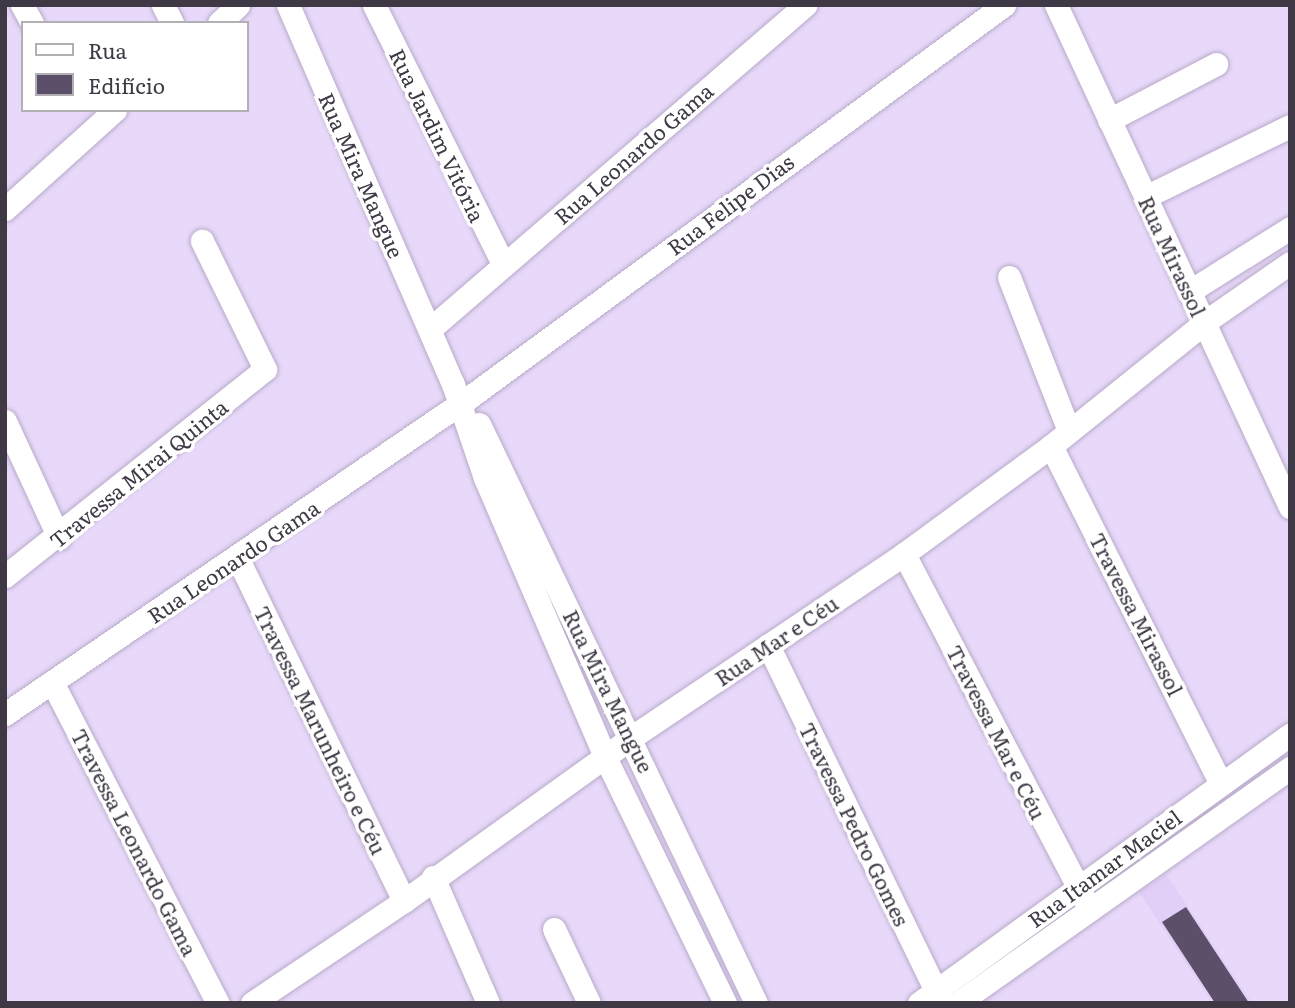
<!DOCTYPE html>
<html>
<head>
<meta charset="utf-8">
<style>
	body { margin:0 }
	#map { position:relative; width:1295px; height:1008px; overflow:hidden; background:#e8d9fa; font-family:Literata,serif }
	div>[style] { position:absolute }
	.built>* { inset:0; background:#e2cff7 }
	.building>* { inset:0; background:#5c4f6a }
	.roads { filter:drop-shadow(0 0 2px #b9aac9) drop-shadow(0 0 2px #b9aac9) }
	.minor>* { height:23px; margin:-11.5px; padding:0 11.5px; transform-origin:11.5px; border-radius:11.5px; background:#fff }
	span { translate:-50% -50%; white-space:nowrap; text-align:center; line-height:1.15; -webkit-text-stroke:7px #fff; paint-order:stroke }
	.street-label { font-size:21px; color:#3f3946 }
	.frame { position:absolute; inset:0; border:7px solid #3f3946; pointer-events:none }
	.legend { position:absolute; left:21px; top:21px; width:228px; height:91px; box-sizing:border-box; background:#fff; border:2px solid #b2b0b5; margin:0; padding:9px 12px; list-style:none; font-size:21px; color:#3f3946 }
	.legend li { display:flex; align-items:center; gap:14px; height:35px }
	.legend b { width:35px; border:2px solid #b2b0b5 }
</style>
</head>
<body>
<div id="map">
	<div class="built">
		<i style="clip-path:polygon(1166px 874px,1252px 1003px,1212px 1003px,1139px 892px)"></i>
	</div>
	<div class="building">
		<i style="clip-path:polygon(1186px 907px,1249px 1003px,1215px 1003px,1162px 922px)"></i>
	</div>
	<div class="roads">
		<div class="minor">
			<i style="left:22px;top:5px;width:21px;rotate:61deg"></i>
			<i style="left:163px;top:5px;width:20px;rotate:63deg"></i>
			<i style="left:288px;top:5px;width:413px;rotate:66.5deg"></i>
			<i style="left:453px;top:384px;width:99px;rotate:71.2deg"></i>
			<i style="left:485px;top:478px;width:304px;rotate:66.7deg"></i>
			<i style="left:605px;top:757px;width:274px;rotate:64deg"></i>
			<i style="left:374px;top:5px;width:289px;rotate:63.5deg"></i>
			<i style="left:1056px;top:5px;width:554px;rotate:65.01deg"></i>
			<i style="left:219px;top:23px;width:26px;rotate:-43deg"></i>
			<i style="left:1109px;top:120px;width:121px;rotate:-27.6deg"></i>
			<i style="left:1145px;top:197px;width:161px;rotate:-26.1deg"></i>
			<i style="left:5px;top:209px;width:148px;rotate:-42deg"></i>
			<i style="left:1009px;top:277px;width:165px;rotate:68.7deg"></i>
			<i style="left:1190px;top:291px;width:118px;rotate:-32.2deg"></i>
			<i style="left:430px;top:329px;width:496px;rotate:-40.8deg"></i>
			<i style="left:5px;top:421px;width:129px;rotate:65.2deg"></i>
			<i style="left:479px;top:424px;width:642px;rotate:64.43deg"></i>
			<i style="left:1051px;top:446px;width:378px;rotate:63.3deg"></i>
			<i style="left:904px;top:554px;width:389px;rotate:62.4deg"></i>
			<i style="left:238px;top:559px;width:380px;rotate:64.1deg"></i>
			<i style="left:5px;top:576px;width:332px;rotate:-38.5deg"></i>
			<i style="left:265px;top:369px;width:143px;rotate:-116.2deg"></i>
			<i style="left:768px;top:645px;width:396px;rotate:64.1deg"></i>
			<i style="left:52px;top:682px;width:361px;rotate:62.7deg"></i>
			<i style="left:5px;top:714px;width:559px;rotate:-34.29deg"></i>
			<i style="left:467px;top:399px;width:666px;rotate:-36.27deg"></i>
			<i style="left:433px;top:877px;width:137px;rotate:66.4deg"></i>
			<i style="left:554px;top:929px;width:82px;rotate:64.7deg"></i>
			<i style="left:252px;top:1003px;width:183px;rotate:-33.9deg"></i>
			<i style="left:404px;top:901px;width:281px;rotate:-35.7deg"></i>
			<i style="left:632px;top:737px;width:328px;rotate:-33.9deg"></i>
			<i style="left:904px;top:554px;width:182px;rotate:-36.3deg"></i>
			<i style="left:1051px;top:446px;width:198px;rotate:-38.8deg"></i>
			<i style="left:1205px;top:322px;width:103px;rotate:-34.8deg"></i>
			<i style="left:919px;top:1003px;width:458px;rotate:-35.9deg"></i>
			<i style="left:958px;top:1003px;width:407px;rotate:-35.3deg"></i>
		</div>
	</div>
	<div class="street-label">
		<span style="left:438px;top:135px;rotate:64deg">Rua Jardim Vitória</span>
		<span style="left:633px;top:153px;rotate:-41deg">Rua Leonardo Gama</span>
		<span style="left:362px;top:175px;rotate:66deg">Rua Mira Mangue</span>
		<span style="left:730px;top:204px;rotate:-37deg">Rua Felipe Dias</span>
		<span style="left:1173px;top:256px;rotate:65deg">Rua Mirassol</span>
		<span style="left:138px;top:473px;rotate:-39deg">Travessa Mirai Quinta</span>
		<span style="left:233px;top:561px;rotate:-34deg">Rua Leonardo Gama</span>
		<span style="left:1137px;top:614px;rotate:63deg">Travessa Mirassol</span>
		<span style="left:776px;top:640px;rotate:-34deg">Rua Mar e Céu</span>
		<span style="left:609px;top:691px;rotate:64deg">Rua Mira Mangue</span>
		<span style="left:321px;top:730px;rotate:64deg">Travessa Marunheiro e Céu</span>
		<span style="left:997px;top:732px;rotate:63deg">Travessa Mar e Céu</span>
		<span style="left:855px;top:824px;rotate:64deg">Travessa Pedro Gomes</span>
		<span style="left:135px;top:842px;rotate:63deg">Travessa Leonardo Gama</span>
		<span style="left:1104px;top:868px;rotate:-36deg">Rua Itamar Maciel</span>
	</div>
	<div class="frame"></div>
	<ul class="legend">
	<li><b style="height:9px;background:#fff"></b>Rua</li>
	<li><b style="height:19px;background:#5c4f6a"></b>Edifício</li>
	</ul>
</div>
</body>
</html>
